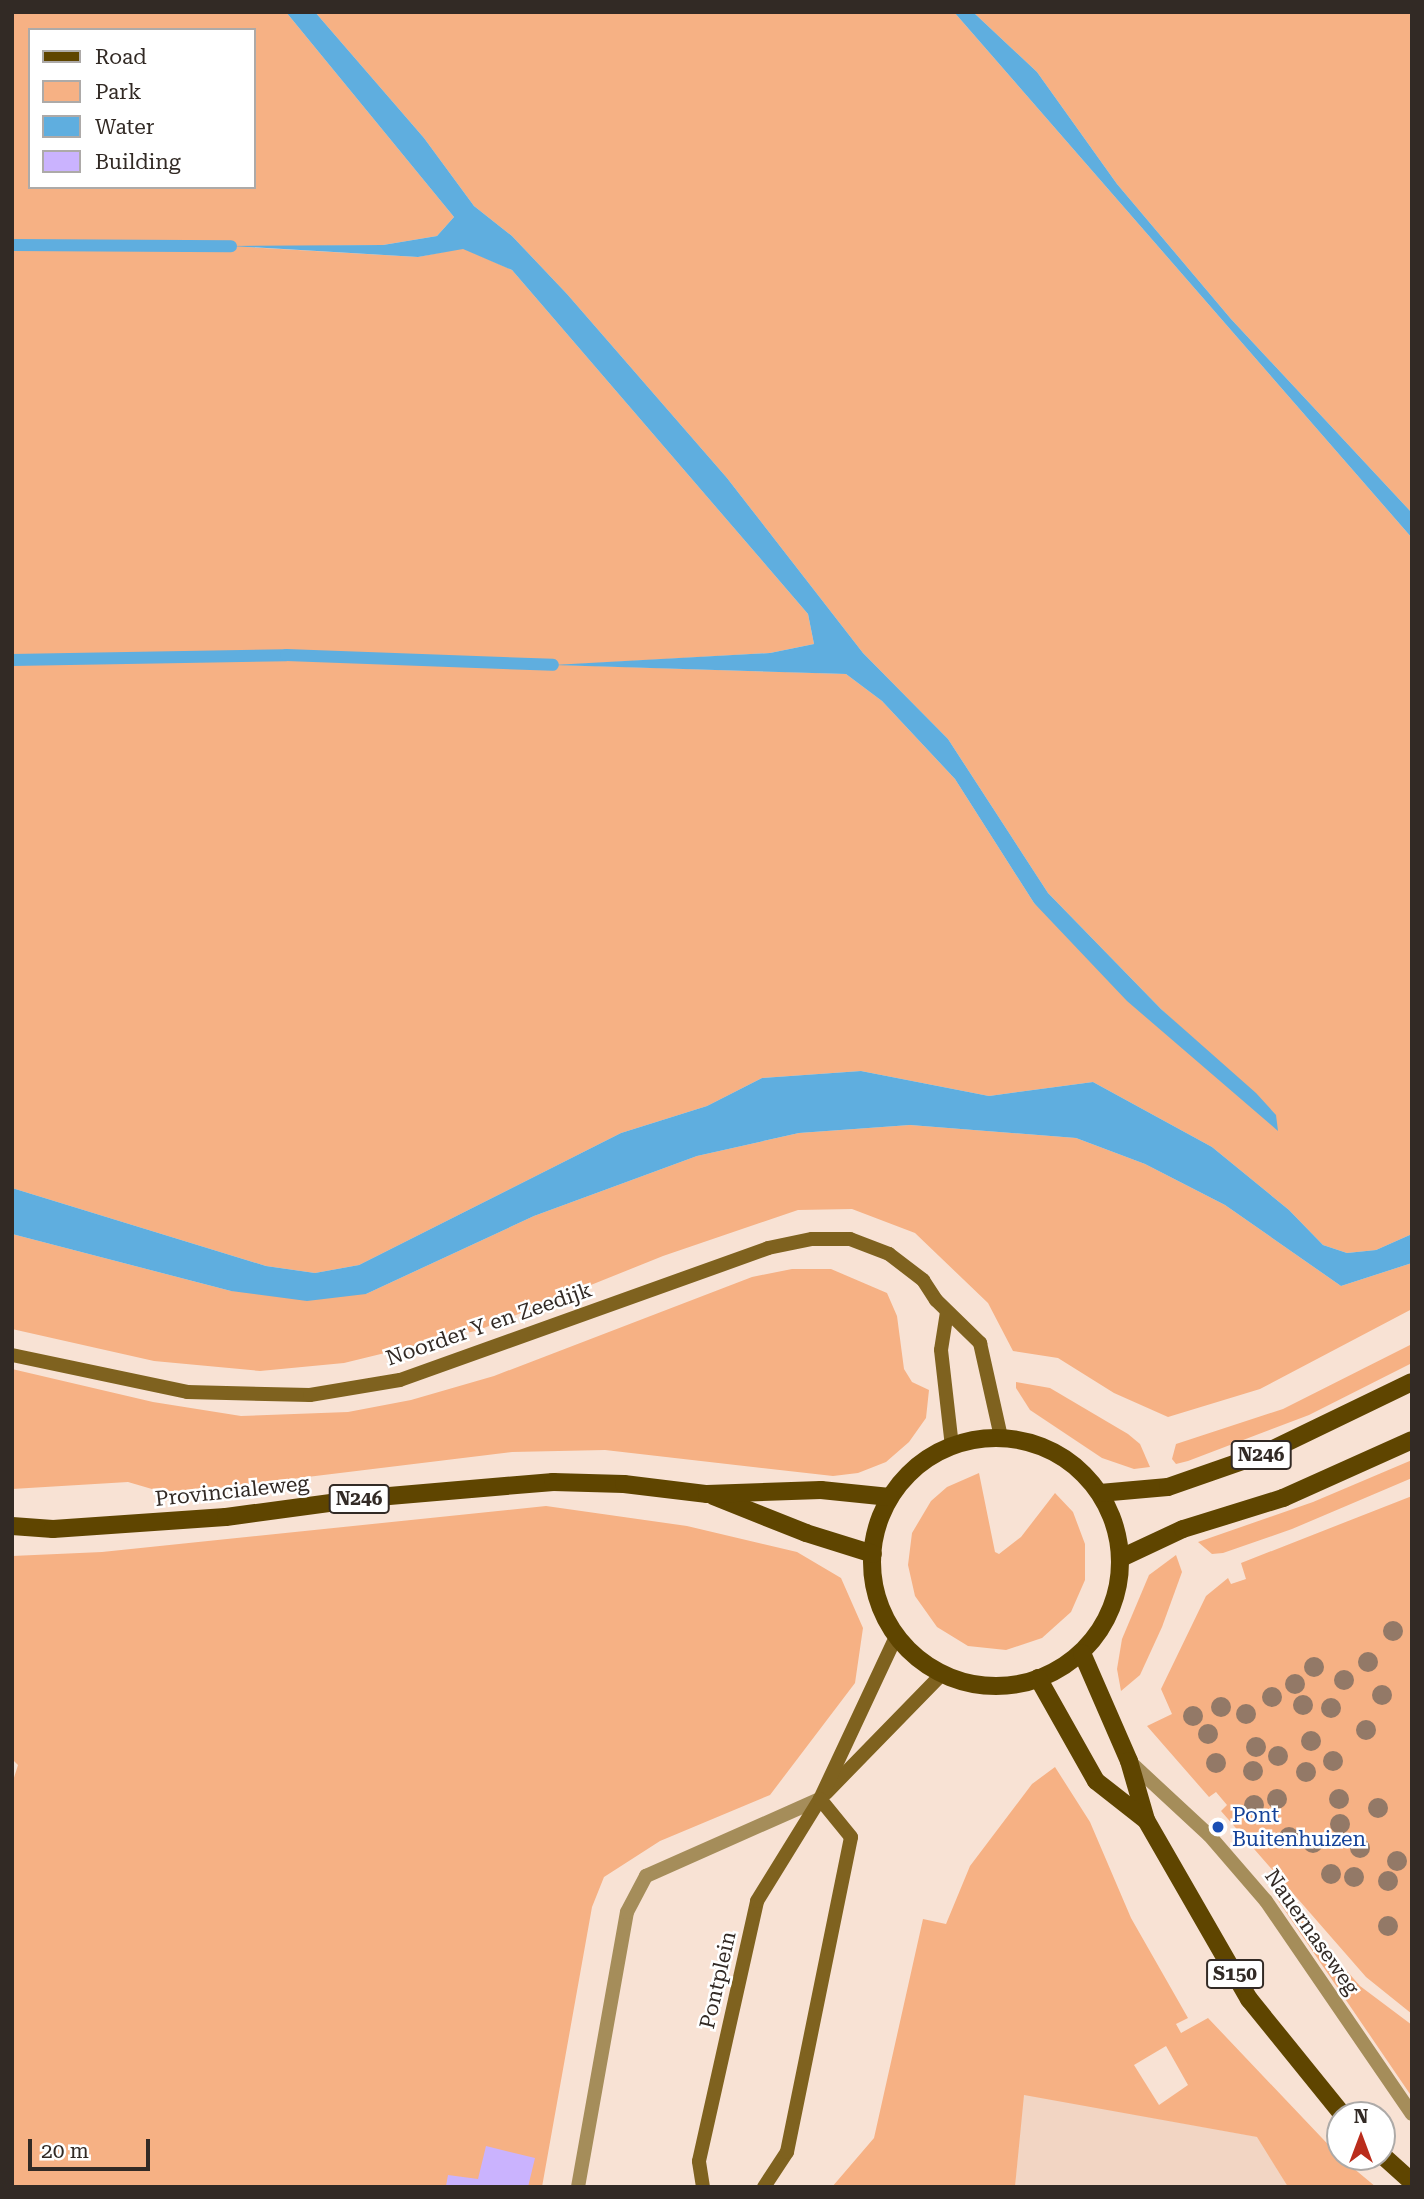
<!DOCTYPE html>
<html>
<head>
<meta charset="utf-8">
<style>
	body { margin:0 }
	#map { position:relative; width:1424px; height:2199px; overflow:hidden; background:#f8e2d4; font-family:"Roboto Serif",serif }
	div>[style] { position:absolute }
	.built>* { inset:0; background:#f2d5c3 }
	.green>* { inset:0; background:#f6b184 }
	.water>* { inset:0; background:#5faedf }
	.stream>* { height:12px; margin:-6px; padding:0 6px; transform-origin:6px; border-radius:6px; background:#5faedf }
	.building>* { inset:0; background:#cab3fe }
	.lane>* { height:14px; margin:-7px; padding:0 7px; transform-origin:7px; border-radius:7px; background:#a58d5a }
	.secondary>* { height:14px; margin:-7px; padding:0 7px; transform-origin:7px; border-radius:7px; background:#7f621f }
	.primary>* { height:18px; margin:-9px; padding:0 9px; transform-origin:9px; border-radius:9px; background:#5f4500 }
	.primary>.ring { margin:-9px; padding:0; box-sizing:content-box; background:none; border:18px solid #5f4500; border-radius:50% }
	.trees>* { width:20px; height:20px; margin:-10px; border-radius:50%; background:#937967 }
	.dots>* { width:19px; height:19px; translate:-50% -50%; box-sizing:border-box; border:4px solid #fff; border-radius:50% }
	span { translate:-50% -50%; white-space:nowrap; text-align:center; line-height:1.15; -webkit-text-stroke:5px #fff; paint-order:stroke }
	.shield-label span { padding:2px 5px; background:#fff; border:2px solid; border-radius:5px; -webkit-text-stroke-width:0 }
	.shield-label { font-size:19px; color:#322a25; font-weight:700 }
	.street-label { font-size:21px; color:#322a25 }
	.transit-label { font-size:21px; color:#164399 }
	.left { translate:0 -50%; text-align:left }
	.frame { position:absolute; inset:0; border:14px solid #322a25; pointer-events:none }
	.legend { position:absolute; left:28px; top:28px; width:228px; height:161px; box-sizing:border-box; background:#fff; border:2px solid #adaaa8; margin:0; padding:9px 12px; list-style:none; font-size:21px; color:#322a25 }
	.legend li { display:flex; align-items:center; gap:14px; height:35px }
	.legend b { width:35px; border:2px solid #adaaa8 }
	.north { position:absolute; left:1326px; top:2101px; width:70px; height:70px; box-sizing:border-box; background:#fff; border:2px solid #adaaa8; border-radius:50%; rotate:0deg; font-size:19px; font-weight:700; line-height:28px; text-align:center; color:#322a25 }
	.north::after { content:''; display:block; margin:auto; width:24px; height:32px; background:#ba2d1c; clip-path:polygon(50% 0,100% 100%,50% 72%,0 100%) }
	.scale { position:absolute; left:28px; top:2139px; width:122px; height:32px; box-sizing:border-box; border:4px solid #322a25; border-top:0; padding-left:9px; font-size:21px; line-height:24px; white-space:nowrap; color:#322a25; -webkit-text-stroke:5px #fff; paint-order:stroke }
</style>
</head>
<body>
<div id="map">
	<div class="built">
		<i style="clip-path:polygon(1023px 2094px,1258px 2137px,1288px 2187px,1015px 2187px)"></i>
	</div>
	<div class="green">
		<i style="clip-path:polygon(evenodd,12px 12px,286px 12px,454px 217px,437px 236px,383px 245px,247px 247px,418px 257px,463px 248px,512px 270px,808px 614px,814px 644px,770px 653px,564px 665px,846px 674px,882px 701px,955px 779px,1034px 903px,1276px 1115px,1161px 1009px,1048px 893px,948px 739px,863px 653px,727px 478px,567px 294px,512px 236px,474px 206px,424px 138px,315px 12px,954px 12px,1412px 538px,1412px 1234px,1376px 1250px,1347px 1253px,1323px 1245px,1289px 1210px,1212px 1147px,1093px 1082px,989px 1096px,861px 1071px,762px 1078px,707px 1106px,621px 1133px,359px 1265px,315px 1273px,266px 1266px,12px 1188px,12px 12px,30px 30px,254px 30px,254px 187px,30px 187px,30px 30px)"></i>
		<i style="clip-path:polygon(973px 12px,1412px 12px,1412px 513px,1231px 319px,1117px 184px,1037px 72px)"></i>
		<i style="clip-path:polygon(910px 1125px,1076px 1138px,1145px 1164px,1225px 1205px,1341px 1286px,1412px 1263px,1412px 1309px,1260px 1389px,1168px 1417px,1114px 1393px,1058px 1358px,1013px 1351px,988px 1303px,915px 1233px,852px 1209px,798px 1210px,663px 1256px,479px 1330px,344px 1363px,260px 1371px,154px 1361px,12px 1329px,12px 1234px,231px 1291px,366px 1294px,534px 1216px,697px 1156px,799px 1133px)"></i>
		<i style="clip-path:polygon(792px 1269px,831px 1269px,887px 1293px,897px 1316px,904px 1369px,912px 1382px,929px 1390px,926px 1418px,909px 1442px,886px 1462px,858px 1473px,833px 1476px,605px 1450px,512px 1452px,169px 1494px,128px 1482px,12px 1489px,12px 1369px,153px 1402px,241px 1416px,348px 1412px,411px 1400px,494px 1376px,752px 1277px)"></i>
		<i style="clip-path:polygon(1412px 1344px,1412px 1363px,1309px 1415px,1188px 1461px,1176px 1464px,1172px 1459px,1176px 1444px,1283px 1409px)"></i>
		<i style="clip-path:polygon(1016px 1382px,1050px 1388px,1128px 1434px,1140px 1444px,1150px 1467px,1134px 1469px,1102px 1458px,1030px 1410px,1016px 1388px)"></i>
		<i style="clip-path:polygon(1412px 1460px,1412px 1478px,1292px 1529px,1223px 1553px,1212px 1554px,1198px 1542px,1313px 1502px)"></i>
		<i style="clip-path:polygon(979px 1473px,995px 1552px,999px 1554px,1021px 1537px,1055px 1493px,1073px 1512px,1085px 1544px,1085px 1580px,1071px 1612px,1042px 1638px,1006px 1650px,968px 1646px,937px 1627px,915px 1596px,908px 1565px,912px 1533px,931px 1501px,947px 1487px)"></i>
		<i style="clip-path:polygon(1412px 1496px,1412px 2014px,1366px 1977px,1221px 1811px,1227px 1805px,1216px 1792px,1209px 1797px,1147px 1726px,1172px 1714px,1161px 1689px,1206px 1596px,1228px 1578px,1231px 1584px,1246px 1579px,1241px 1563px)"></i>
		<i style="clip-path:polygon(546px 1506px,687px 1526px,797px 1552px,841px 1578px,863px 1628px,855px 1683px,770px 1795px,660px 1841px,604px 1877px,592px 1907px,542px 2187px,12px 2187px,12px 1784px,18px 1765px,12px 1759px,12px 1556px,102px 1552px)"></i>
		<i style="clip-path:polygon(1176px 1555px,1182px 1572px,1162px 1627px,1140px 1675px,1121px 1691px,1117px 1669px,1122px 1639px,1149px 1575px)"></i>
		<i style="clip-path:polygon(evenodd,1055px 1767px,1090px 1822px,1131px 1918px,1188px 2018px,1176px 2024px,1181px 2033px,1208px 2018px,1340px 2157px,1376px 2187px,1288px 2187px,1257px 2137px,1024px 2095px,1015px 2187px,832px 2187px,874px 2138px,923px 1919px,946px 1924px,970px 1866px,1032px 1784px,1055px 1767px,1166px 2046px,1188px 2085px,1159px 2105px,1134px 2065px,1166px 2046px)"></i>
		<i style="clip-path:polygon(1281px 1895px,1360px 1986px,1412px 2025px,1412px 2097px,1277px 1899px)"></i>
	</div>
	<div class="water">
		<i style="clip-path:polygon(286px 12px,315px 12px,424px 138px,474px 206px,512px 236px,567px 294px,727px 478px,863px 653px,948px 739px,1048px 893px,1161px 1009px,1256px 1093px,1276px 1115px,1278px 1131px,1127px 1001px,1034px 903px,955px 779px,882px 701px,846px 674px,553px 665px,770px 653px,814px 644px,808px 614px,512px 270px,463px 249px,418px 257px,231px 246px,383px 245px,437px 236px,454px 217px)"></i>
		<i style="clip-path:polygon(954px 12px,973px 12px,1037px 72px,1117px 184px,1231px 319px,1412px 513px,1412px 538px)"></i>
		<i style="clip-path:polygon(861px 1071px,989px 1096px,1093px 1082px,1212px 1147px,1289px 1210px,1323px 1245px,1347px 1253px,1376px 1250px,1412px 1234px,1412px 1263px,1341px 1286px,1225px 1205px,1145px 1164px,1076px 1138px,910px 1125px,799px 1133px,697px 1156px,534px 1216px,366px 1294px,307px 1301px,231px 1291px,12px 1234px,12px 1188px,266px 1266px,315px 1273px,359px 1265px,621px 1133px,707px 1106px,762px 1078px)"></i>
	</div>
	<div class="stream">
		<i style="left:12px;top:245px;width:219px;rotate:0.3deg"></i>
		<i style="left:12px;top:660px;width:274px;rotate:-1deg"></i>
		<i style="left:286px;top:655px;width:267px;rotate:2.1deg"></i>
	</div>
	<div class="building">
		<i style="clip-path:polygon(486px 2146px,535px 2158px,528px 2187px,446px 2186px,448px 2175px,478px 2179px)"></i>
	</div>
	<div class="lane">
		<i style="left:1129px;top:1761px;width:109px;rotate:42.8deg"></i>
		<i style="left:1209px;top:1835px;width:87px;rotate:49.2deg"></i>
		<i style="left:1266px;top:1901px;width:258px;rotate:55.6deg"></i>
		<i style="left:578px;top:2187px;width:279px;rotate:-79.9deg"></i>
		<i style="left:627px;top:1912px;width:41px;rotate:-62.2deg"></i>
		<i style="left:646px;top:1876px;width:190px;rotate:-23.9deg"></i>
	</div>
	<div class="secondary">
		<i style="left:947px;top:1312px;width:38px;rotate:99deg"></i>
		<i style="left:941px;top:1350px;width:98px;rotate:83.5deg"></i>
		<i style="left:12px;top:1355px;width:179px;rotate:11.9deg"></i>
		<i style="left:187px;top:1392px;width:123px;rotate:1.4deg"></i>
		<i style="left:310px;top:1395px;width:91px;rotate:-9.5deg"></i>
		<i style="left:400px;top:1380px;width:391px;rotate:-19.7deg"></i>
		<i style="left:768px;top:1248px;width:45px;rotate:-11.6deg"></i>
		<i style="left:812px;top:1239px;width:38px"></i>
		<i style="left:850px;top:1239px;width:42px;rotate:21deg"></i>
		<i style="left:889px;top:1254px;width:43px;rotate:37.4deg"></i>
		<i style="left:923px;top:1280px;width:24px;rotate:57deg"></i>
		<i style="left:936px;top:1300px;width:62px;rotate:44.3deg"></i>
		<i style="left:980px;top:1343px;width:96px;rotate:77.4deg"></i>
		<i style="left:826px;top:1793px;width:166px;rotate:-45.7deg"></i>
		<i style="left:703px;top:2187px;width:26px;rotate:-99deg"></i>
		<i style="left:699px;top:2161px;width:266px;rotate:-77.4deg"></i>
		<i style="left:757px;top:1901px;width:120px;rotate:-58.3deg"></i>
		<i style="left:820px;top:1799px;width:179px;rotate:-64.9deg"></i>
		<i style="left:764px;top:2187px;width:42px;rotate:-56.7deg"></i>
		<i style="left:787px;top:2152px;width:321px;rotate:-78.5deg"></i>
		<i style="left:851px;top:1837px;width:49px;rotate:-129.2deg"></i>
	</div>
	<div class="primary">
		<i class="ring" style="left:872px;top:1438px;width:230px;height:230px"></i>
		<i style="left:1100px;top:1493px;width:68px;rotate:-5deg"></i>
		<i style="left:1168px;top:1487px;width:101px;rotate:-19.2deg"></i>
		<i style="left:1263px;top:1454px;width:165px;rotate:-25.8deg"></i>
		<i style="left:713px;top:1496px;width:100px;rotate:21.7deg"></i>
		<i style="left:806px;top:1533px;width:70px;rotate:17.4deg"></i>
		<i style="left:12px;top:1526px;width:41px;rotate:4.2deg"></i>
		<i style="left:53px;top:1529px;width:173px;rotate:-4deg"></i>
		<i style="left:226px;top:1517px;width:141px;rotate:-7.7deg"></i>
		<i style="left:366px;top:1498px;width:188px;rotate:-4.9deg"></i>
		<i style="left:553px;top:1482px;width:71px;rotate:1.6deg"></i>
		<i style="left:624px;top:1484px;width:84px;rotate:6.9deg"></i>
		<i style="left:707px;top:1494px;width:114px;rotate:-2deg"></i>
		<i style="left:821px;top:1490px;width:69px;rotate:5.8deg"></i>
		<i style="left:1121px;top:1558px;width:68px;rotate:-25.1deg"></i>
		<i style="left:1183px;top:1529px;width:105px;rotate:-17.2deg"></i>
		<i style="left:1283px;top:1498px;width:141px;rotate:-24.2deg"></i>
		<i style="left:1082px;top:1653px;width:118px;rotate:66.5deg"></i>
		<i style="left:1129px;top:1761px;width:61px;rotate:73.9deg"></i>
		<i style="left:1146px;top:1820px;width:207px;rotate:60.1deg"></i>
		<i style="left:1249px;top:1999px;width:149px;rotate:51deg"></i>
		<i style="left:1038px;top:1678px;width:118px;rotate:60.6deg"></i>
		<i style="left:1096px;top:1781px;width:63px;rotate:38deg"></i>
		<i style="left:1382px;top:2155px;width:40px;rotate:42deg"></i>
	</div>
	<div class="trees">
		<i style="left:1393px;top:1631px"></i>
		<i style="left:1368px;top:1662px"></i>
		<i style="left:1314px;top:1667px"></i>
		<i style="left:1344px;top:1680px"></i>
		<i style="left:1295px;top:1684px"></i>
		<i style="left:1382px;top:1695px"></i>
		<i style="left:1272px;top:1697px"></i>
		<i style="left:1303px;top:1705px"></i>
		<i style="left:1221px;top:1707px"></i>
		<i style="left:1331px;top:1708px"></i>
		<i style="left:1246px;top:1714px"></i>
		<i style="left:1193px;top:1716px"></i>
		<i style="left:1366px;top:1730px"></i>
		<i style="left:1208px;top:1734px"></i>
		<i style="left:1311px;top:1741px"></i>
		<i style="left:1256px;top:1747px"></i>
		<i style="left:1278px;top:1756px"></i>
		<i style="left:1333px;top:1761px"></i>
		<i style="left:1216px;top:1763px"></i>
		<i style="left:1253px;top:1771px"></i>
		<i style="left:1306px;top:1772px"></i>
		<i style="left:1277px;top:1799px"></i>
		<i style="left:1339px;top:1799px"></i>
		<i style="left:1254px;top:1805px"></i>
		<i style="left:1378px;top:1808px"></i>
		<i style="left:1340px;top:1824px"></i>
		<i style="left:1289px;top:1837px"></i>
		<i style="left:1313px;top:1843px"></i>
		<i style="left:1360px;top:1848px"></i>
		<i style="left:1397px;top:1861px"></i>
		<i style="left:1331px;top:1874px"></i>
		<i style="left:1354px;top:1877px"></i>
		<i style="left:1388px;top:1881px"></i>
		<i style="left:1388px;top:1926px"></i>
	</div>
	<div class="dots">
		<i style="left:1218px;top:1827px;background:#1a4fb4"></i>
	</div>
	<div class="shield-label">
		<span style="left:1261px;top:1455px">N246</span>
		<span style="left:359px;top:1499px">N246</span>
		<span style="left:1235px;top:1974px">S150</span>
	</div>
	<div class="street-label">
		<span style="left:489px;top:1324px;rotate:-19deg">Noorder Y en Zeedijk</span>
		<span style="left:232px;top:1491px;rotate:-6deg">Provincialeweg</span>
		<span style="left:1312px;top:1932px;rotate:55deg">Nauernaseweg</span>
		<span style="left:718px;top:1980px;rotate:-77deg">Pontplein</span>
	</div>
	<div class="transit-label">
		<span class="left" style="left:1232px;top:1827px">Pont<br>Buitenhuizen</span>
	</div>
	<div class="frame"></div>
	<ul class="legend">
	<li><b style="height:9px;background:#5f4500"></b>Road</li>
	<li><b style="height:19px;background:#f6b184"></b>Park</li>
	<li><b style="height:19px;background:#5faedf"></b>Water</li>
	<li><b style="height:19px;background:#cab3fe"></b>Building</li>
	</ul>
	<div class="north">N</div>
	<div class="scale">20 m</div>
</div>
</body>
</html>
